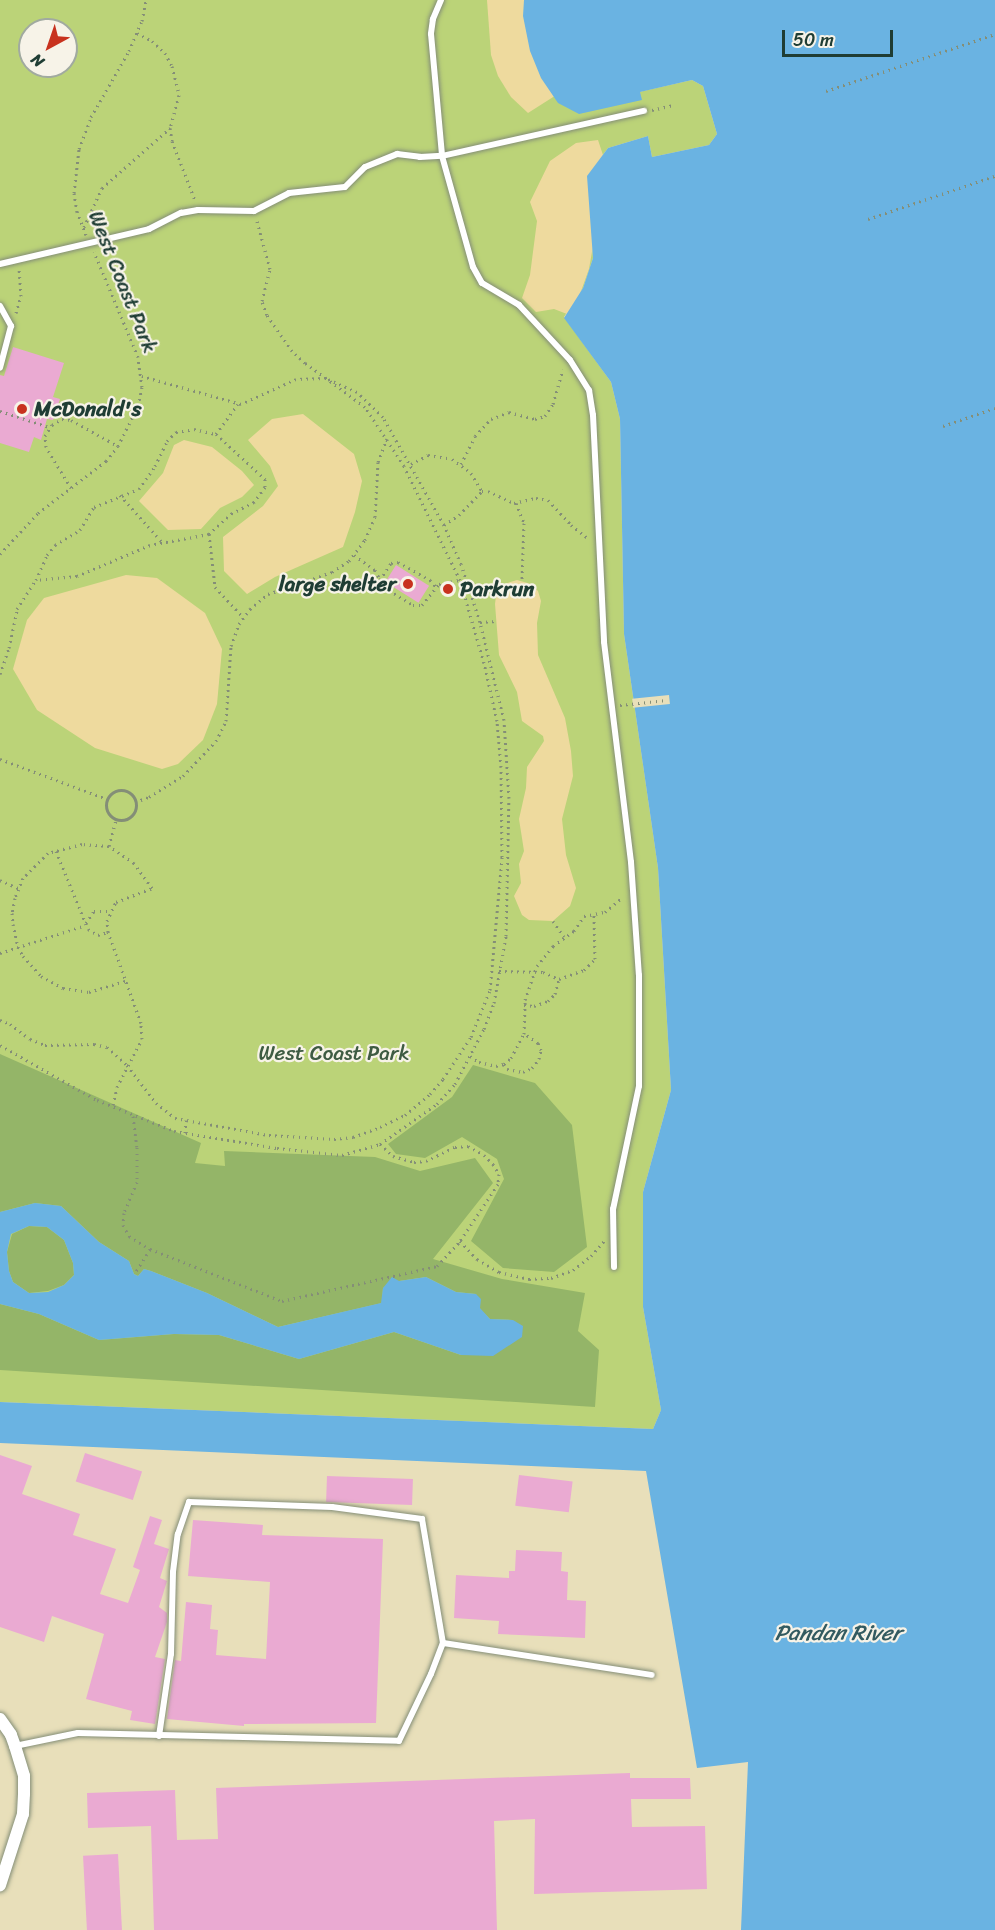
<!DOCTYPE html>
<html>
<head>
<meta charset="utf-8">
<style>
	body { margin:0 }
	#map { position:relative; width:995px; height:1930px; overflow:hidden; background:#e8dfba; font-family:Sriracha,sans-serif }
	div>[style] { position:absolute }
	.green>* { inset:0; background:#bbd378 }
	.forest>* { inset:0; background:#94b568 }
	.sand>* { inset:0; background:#eeda9e }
	.water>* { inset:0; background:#6ab3e2 }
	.pier>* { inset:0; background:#e8dfba; transform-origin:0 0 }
	.building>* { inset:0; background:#eaaad2; transform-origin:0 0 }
	.path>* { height:3px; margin-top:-1.5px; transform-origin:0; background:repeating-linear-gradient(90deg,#848e77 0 1.5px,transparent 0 6px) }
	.path>.ring { margin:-1.5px; padding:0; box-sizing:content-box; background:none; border:3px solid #848e77; border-radius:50% }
	.roads { filter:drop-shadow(0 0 2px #848e77) drop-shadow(0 0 2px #848e77) }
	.lane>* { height:6px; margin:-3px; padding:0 3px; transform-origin:3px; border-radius:3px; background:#fff }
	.street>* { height:12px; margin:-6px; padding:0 6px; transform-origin:6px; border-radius:6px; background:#fff }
	.dots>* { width:16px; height:16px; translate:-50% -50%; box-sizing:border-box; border:3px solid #f7f3e8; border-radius:50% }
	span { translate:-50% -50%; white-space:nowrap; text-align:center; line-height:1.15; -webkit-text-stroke:4.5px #f7f3e8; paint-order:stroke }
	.street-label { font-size:21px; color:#1f3d34 }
	.poi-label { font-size:21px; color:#1f3d34; font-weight:700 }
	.left { translate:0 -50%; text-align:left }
	.right { translate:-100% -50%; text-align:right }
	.park-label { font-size:21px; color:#3e5b42 }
	.water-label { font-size:22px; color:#325a60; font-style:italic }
	.north { position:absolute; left:18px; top:18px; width:60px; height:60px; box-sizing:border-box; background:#f7f3e8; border:2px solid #a1aaa0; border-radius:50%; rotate:220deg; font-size:16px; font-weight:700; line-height:24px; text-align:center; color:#1f3d34 }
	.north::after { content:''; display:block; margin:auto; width:21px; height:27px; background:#c8321e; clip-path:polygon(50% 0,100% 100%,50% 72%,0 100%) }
	.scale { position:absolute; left:782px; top:30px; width:111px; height:27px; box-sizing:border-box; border:3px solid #1f3d34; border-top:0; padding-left:8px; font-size:18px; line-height:21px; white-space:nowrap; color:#1f3d34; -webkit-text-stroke:4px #f7f3e8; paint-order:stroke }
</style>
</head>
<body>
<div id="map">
	<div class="green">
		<i style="clip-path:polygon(evenodd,0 0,524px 0,641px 100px,639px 92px,692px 80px,703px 86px,717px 134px,709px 145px,652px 157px,648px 136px,608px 148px,587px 176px,593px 258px,583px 288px,564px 317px,611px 382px,620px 419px,624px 634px,658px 868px,671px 1090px,643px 1192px,643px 1307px,661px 1410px,653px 1429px,0 1402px,0 0,30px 30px,66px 30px,66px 66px,30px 66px,30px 30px)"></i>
	</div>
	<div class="forest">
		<i style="clip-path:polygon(0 1054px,201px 1143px,195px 1163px,225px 1166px,224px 1151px,375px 1157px,420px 1171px,475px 1158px,493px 1183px,433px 1259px,502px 1279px,585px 1293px,578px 1331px,599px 1350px,595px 1407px,0 1370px,0 1304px,39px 1314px,99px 1340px,174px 1334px,219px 1335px,299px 1359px,394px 1332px,461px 1355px,513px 1320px,490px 1319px,479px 1308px,476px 1294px,456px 1292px,426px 1277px,399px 1281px,383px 1288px,382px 1303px,278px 1327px,207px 1293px,151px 1271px,144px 1269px,138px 1276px,134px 1274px,129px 1261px,99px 1242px,61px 1206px,35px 1203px,0 1212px)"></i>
		<i style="clip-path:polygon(473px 1065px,535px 1083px,572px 1125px,587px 1247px,554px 1272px,503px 1268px,471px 1241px,504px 1179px,497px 1159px,462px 1137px,425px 1158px,396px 1154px,388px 1144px,452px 1097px)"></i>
		<i style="clip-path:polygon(29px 1226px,47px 1227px,64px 1240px,73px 1263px,74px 1275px,64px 1285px,48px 1291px,29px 1293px,13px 1282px,9px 1271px,7px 1252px,12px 1234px)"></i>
	</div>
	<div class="sand">
		<i style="clip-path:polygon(487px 0,532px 0,572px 85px,528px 113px,511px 97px,498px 76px,491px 55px)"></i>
		<i style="clip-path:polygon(598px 140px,607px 167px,589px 269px,580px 294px,567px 314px,554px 309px,536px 312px,522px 298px,530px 275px,537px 221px,530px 202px,550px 161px,576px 143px)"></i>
		<i style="clip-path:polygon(303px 414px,354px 454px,362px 481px,355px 512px,343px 547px,275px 577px,247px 594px,224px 571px,223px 537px,263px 506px,278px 486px,270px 466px,248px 440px,272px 419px)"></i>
		<i style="clip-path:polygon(184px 440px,212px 447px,242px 471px,254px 485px,242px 497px,220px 508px,201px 529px,168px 530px,139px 501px,163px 473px,174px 445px)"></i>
		<i style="clip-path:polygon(126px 575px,157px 578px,205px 613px,222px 649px,217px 704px,203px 740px,178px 764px,162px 769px,95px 748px,37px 710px,13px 669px,27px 620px,44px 598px)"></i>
		<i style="clip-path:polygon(517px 580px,531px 584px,538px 591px,541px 601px,537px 623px,538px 655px,565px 718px,571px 751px,573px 776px,562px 819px,566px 855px,576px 888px,570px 906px,553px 921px,529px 920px,522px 915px,514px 896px,521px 883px,519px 864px,524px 851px,519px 819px,526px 788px,527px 767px,544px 741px,543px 736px,522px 721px,517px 692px,499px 655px,495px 604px,496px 596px,501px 585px)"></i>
	</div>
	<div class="water">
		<i style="clip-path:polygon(524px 0,995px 0,995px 1930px,741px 1930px,748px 1762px,697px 1768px,646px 1471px,0 1443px,0 1402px,653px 1429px,661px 1410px,643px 1307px,643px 1192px,671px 1090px,658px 868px,624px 634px,620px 419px,611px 382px,564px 318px,583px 288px,593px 258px,587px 176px,608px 148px,648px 136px,652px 157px,709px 145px,717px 134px,703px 86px,692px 80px,640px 92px,642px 100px,579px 114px,558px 103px,541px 78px,530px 51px,523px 16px)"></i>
		<i style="clip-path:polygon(evenodd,35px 1203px,61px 1206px,99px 1242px,129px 1261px,134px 1274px,138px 1276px,144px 1269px,151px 1271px,207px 1293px,278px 1327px,381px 1303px,383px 1288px,392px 1277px,399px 1281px,426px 1277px,456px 1292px,476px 1294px,481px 1299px,480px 1308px,490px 1319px,513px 1320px,523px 1326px,522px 1337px,493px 1356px,461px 1355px,394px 1332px,299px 1359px,219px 1335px,174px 1334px,99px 1340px,39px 1314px,0 1304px,0 1212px,35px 1203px,29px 1226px,47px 1227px,64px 1240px,73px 1263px,74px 1275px,64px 1285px,48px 1292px,29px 1293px,13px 1282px,9px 1271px,7px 1252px,11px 1234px,29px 1226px)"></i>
	</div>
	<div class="pier">
		<i style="left:669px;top:695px;width:9px;height:37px;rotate:84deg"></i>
	</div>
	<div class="building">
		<i style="clip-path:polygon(13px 347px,64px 363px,53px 397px,60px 399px,53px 420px,47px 419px,41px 440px,34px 437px,29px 452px,0 443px,0 375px,4px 376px)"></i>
		<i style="left:396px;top:565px;width:39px;height:20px;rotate:32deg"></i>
		<i style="left:85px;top:1453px;width:60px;height:30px;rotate:18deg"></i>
		<i style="clip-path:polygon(0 1455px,32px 1466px,22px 1494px,80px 1514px,73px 1535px,116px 1549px,100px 1594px,128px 1603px,140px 1570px,133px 1567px,150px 1516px,162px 1520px,154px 1544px,169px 1549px,160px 1578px,167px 1581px,159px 1607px,167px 1613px,167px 1622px,155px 1657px,165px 1659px,155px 1724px,130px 1720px,132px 1711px,86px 1699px,104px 1634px,52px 1616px,44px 1642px,0 1627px)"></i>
		<i style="left:519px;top:1475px;width:54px;height:31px;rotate:7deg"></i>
		<i style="left:327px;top:1476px;width:86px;height:26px;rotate:2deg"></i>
		<i style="clip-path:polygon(193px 1520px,263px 1525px,262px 1535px,383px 1539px,376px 1723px,244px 1724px,244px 1726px,167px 1719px,175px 1660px,181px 1661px,186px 1602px,212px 1605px,210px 1629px,218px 1630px,216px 1655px,266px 1659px,270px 1582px,188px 1576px)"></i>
		<i style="clip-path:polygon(516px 1550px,562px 1552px,561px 1571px,568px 1572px,567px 1600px,586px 1601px,585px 1638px,498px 1634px,499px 1621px,454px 1618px,456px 1575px,509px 1578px,509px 1571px,515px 1571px)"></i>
		<i style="clip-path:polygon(630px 1773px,630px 1778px,690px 1778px,691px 1799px,631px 1799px,632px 1827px,705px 1826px,707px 1889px,534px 1894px,535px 1819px,494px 1821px,497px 1930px,154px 1930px,151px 1826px,88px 1828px,87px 1793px,175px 1790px,177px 1840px,218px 1839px,216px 1788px)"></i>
		<i style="left:118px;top:1854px;width:76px;height:35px;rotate:87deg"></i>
	</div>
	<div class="path">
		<i style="left:137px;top:33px;width:17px;rotate:28deg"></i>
		<i style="left:152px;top:41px;width:18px;rotate:43deg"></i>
		<i style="left:165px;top:53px;width:15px;rotate:62deg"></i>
		<i style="left:172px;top:66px;width:30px;rotate:76deg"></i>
		<i style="left:179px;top:95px;width:34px;rotate:105deg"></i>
		<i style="left:170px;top:128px;width:13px;rotate:81deg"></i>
		<i style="left:172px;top:141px;width:63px;rotate:68.7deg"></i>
		<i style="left:826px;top:91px;width:178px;rotate:-18.6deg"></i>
		<i style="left:652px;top:110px;width:22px;rotate:-13deg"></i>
		<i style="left:868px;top:219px;width:134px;rotate:-18.7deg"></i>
		<i style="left:84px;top:227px;width:43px;rotate:-65.2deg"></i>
		<i style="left:102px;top:188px;width:91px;rotate:-41.4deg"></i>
		<i style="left:86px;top:235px;width:25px;rotate:-111deg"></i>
		<i style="left:77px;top:212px;width:19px;rotate:-99deg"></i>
		<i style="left:74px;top:193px;width:44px;rotate:-83.5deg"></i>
		<i style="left:79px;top:149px;width:34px;rotate:-69deg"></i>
		<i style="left:91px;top:117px;width:76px;rotate:-60.1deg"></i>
		<i style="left:129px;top:51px;width:33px;rotate:-67deg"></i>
		<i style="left:142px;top:21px;width:21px;rotate:-79deg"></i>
		<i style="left:16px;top:313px;width:18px;rotate:-74deg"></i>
		<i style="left:21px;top:296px;width:27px;rotate:-94deg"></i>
		<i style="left:0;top:411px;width:52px;rotate:18.1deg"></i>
		<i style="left:943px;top:426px;width:55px;rotate:-19.1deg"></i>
		<i style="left:216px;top:434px;width:37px;rotate:-54deg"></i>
		<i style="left:411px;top:464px;width:19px;rotate:-28deg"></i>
		<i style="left:428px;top:455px;width:24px;rotate:9deg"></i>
		<i style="left:452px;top:459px;width:24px;rotate:36deg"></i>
		<i style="left:471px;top:473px;width:21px;rotate:59deg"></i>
		<i style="left:461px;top:464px;width:31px;rotate:-63deg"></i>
		<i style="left:475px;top:436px;width:23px;rotate:-47deg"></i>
		<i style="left:491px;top:419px;width:19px;rotate:-21deg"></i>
		<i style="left:509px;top:412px;width:27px;rotate:15deg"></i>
		<i style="left:535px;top:419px;width:10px;rotate:-17deg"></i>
		<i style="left:545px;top:416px;width:14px;rotate:-56deg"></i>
		<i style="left:553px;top:404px;width:36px;rotate:-74deg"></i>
		<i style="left:71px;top:488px;width:48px;rotate:-121.4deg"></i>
		<i style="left:46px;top:447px;width:11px;rotate:-95deg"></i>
		<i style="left:45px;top:436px;width:13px;rotate:-58deg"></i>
		<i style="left:52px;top:425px;width:12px;rotate:-31deg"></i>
		<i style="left:62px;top:419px;width:9px;rotate:6deg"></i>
		<i style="left:71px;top:420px;width:54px;rotate:29deg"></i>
		<i style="left:120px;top:495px;width:63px;rotate:48.2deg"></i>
		<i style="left:516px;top:503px;width:22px;rotate:68deg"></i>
		<i style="left:524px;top:523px;width:58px;rotate:92deg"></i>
		<i style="left:444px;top:525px;width:18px;rotate:-34deg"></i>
		<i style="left:459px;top:515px;width:33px;rotate:-46deg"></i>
		<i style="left:482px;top:491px;width:6px"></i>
		<i style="left:488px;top:491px;width:29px;rotate:25deg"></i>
		<i style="left:514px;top:503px;width:23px;rotate:-13deg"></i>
		<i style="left:536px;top:498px;width:12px;rotate:9deg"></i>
		<i style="left:548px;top:500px;width:34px;rotate:47deg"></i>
		<i style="left:571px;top:525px;width:23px;rotate:38deg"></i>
		<i style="left:209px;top:534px;width:53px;rotate:83.5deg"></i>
		<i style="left:215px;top:587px;width:41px;rotate:47deg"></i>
		<i style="left:0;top:554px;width:56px;rotate:-47.2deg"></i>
		<i style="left:38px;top:513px;width:86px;rotate:-37.4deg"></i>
		<i style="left:106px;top:461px;width:19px;rotate:-51deg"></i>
		<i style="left:118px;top:446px;width:45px;rotate:-63.4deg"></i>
		<i style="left:138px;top:406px;width:19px;rotate:-78deg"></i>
		<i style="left:142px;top:387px;width:30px;rotate:-98deg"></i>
		<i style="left:138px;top:357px;width:114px;rotate:-112.7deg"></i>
		<i style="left:354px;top:555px;width:26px;rotate:36deg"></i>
		<i style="left:375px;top:570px;width:19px;rotate:62deg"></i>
		<i style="left:384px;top:587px;width:34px;rotate:32deg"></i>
		<i style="left:413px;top:605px;width:9px"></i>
		<i style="left:422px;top:605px;width:27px;rotate:-51deg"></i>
		<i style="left:439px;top:584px;width:21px;rotate:-11deg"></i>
		<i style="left:380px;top:580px;width:20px;rotate:-57deg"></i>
		<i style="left:391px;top:563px;width:7px;rotate:-8deg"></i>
		<i style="left:398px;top:562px;width:37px;rotate:29deg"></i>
		<i style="left:430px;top:580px;width:9px;rotate:49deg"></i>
		<i style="left:480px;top:622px;width:17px;rotate:-3deg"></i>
		<i style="left:0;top:674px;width:28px;rotate:-71deg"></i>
		<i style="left:9px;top:648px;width:40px;rotate:-78deg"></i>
		<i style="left:17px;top:609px;width:35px;rotate:-57deg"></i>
		<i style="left:36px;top:580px;width:27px;rotate:-66deg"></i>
		<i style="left:47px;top:555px;width:13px;rotate:-51deg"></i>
		<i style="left:55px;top:545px;width:29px;rotate:-31deg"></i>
		<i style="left:80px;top:530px;width:27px;rotate:-59deg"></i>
		<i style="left:94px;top:507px;width:48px;rotate:-21.8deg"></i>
		<i style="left:139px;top:489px;width:28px;rotate:-55deg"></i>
		<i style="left:155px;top:466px;width:28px;rotate:-64deg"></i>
		<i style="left:167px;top:441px;width:13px;rotate:-45deg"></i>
		<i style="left:176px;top:432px;width:18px;rotate:-9deg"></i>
		<i style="left:194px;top:429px;width:23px;rotate:13deg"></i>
		<i style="left:216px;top:434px;width:67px;rotate:42.6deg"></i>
		<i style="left:265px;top:479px;width:8px;rotate:90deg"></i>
		<i style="left:265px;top:487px;width:19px;rotate:126deg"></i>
		<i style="left:254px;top:502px;width:25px;rotate:153deg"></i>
		<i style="left:232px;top:513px;width:31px;rotate:138deg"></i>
		<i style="left:209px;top:534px;width:60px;rotate:169.4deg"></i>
		<i style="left:150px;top:545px;width:79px;rotate:157deg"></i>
		<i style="left:77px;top:576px;width:41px;rotate:174.4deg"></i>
		<i style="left:620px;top:705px;width:47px;rotate:-6.1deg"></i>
		<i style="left:0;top:759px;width:114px;rotate:20.5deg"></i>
		<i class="ring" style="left:106px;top:790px;width:27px;height:27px"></i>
		<i style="left:135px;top:802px;width:15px;rotate:-20deg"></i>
		<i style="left:149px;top:797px;width:40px;rotate:-32deg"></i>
		<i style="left:183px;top:776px;width:48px;rotate:-46.7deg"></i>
		<i style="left:216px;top:741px;width:22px;rotate:-63deg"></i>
		<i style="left:226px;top:721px;width:75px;rotate:-86.2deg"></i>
		<i style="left:231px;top:646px;width:23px;rotate:-70deg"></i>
		<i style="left:239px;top:624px;width:19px;rotate:-54deg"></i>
		<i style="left:250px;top:609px;width:23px;rotate:-40deg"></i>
		<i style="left:268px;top:594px;width:68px;rotate:-19deg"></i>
		<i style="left:332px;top:572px;width:20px;rotate:-33deg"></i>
		<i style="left:349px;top:561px;width:26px;rotate:-53deg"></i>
		<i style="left:365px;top:540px;width:25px;rotate:-67deg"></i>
		<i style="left:375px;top:517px;width:55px;rotate:-86.9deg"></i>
		<i style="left:378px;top:462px;width:25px;rotate:-69deg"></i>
		<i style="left:109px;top:846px;width:28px;rotate:-75deg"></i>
		<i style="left:56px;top:851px;width:84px;rotate:67.7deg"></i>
		<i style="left:88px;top:929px;width:12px;rotate:31deg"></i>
		<i style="left:98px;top:935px;width:10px;rotate:-17deg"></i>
		<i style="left:0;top:880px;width:20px;rotate:24deg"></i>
		<i style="left:553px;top:921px;width:19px;rotate:55deg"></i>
		<i style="left:86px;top:923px;width:14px;rotate:-56deg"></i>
		<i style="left:94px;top:911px;width:16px"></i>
		<i style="left:0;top:953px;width:90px;rotate:-18deg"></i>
		<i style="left:499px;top:971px;width:44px;rotate:1.3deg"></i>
		<i style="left:543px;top:972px;width:17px;rotate:24deg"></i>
		<i style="left:559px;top:979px;width:27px;rotate:-20deg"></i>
		<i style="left:584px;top:970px;width:16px;rotate:-45deg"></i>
		<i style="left:595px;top:959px;width:44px;rotate:-91.3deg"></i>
		<i style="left:524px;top:1005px;width:10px;rotate:6deg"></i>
		<i style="left:534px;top:1006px;width:15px;rotate:-20deg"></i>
		<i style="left:548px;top:1001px;width:10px;rotate:-45deg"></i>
		<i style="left:555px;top:994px;width:16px;rotate:-75deg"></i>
		<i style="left:0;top:1020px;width:11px;rotate:22deg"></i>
		<i style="left:10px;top:1024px;width:25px;rotate:37deg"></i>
		<i style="left:30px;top:1039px;width:16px;rotate:22deg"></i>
		<i style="left:45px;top:1045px;width:49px;rotate:-1.2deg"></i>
		<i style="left:94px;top:1044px;width:13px;rotate:13deg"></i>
		<i style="left:107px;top:1047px;width:27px;rotate:42deg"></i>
		<i style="left:127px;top:1065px;width:48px;rotate:52.7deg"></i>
		<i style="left:156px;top:1103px;width:24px;rotate:38deg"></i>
		<i style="left:175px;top:1118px;width:96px;rotate:10.3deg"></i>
		<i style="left:269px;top:1135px;width:65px;rotate:3.5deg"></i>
		<i style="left:334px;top:1139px;width:19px;rotate:-6deg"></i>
		<i style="left:353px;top:1137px;width:29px;rotate:-20deg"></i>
		<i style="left:380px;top:1127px;width:28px;rotate:-26deg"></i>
		<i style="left:405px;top:1115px;width:33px;rotate:-40deg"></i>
		<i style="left:430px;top:1094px;width:20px;rotate:-49deg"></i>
		<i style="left:443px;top:1079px;width:50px;rotate:-56.3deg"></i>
		<i style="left:471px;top:1037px;width:51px;rotate:-68deg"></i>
		<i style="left:490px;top:990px;width:134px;rotate:-84.8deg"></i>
		<i style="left:502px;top:857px;width:90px;rotate:-90.6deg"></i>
		<i style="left:501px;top:767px;width:46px;rotate:-95deg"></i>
		<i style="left:497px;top:721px;width:59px;rotate:-102.6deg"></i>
		<i style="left:484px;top:663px;width:86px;rotate:-106.1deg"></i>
		<i style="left:460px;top:580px;width:127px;rotate:-116.2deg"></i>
		<i style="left:404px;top:466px;width:71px;rotate:-123.5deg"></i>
		<i style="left:365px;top:407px;width:49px;rotate:-143.4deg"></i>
		<i style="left:326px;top:378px;width:30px;rotate:178deg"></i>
		<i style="left:296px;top:379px;width:60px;rotate:155.6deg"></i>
		<i style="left:241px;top:404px;width:103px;rotate:-164.2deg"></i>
		<i style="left:0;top:1045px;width:112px;rotate:29.6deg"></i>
		<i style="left:97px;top:1100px;width:83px;rotate:21.9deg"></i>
		<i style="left:174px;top:1131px;width:104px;rotate:9.4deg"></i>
		<i style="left:277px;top:1148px;width:65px;rotate:6.1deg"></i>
		<i style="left:342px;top:1155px;width:40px;rotate:-16deg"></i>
		<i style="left:380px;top:1144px;width:70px;rotate:-35.1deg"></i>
		<i style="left:437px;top:1104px;width:27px;rotate:-48deg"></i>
		<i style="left:455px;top:1084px;width:62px;rotate:-62.2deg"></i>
		<i style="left:484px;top:1029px;width:28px;rotate:-69deg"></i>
		<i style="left:494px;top:1003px;width:68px;rotate:-79.8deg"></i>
		<i style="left:506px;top:936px;width:138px;rotate:-88.8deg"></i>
		<i style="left:509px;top:798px;width:78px;rotate:-93.7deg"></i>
		<i style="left:504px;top:720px;width:101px;rotate:-103.8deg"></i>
		<i style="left:480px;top:622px;width:61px;rotate:-108.1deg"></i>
		<i style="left:461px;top:564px;width:43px;rotate:-113.6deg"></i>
		<i style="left:444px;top:525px;width:124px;rotate:-119.5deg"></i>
		<i style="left:383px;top:417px;width:36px;rotate:-136deg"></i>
		<i style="left:357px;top:392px;width:34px;rotate:-156deg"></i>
		<i style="left:326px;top:378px;width:26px;rotate:-144deg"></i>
		<i style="left:305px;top:363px;width:18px;rotate:-137deg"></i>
		<i style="left:292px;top:351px;width:44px;rotate:-124.8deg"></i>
		<i style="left:267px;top:315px;width:15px;rotate:-110deg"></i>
		<i style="left:262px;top:301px;width:33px;rotate:-76deg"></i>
		<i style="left:270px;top:269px;width:50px;rotate:-105.2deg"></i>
		<i style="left:470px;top:1056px;width:11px;rotate:34deg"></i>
		<i style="left:479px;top:1062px;width:17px;rotate:13deg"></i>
		<i style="left:496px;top:1066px;width:8px;rotate:-14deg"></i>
		<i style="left:504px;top:1064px;width:9px;rotate:-41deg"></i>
		<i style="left:511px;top:1058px;width:27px;rotate:-62deg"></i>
		<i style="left:524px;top:1034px;width:34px;rotate:-88deg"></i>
		<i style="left:525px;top:1000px;width:36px;rotate:-71deg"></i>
		<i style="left:537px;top:966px;width:26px;rotate:-51deg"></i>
		<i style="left:553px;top:946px;width:26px;rotate:-36deg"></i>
		<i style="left:574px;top:931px;width:18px;rotate:-56deg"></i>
		<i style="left:584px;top:916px;width:21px;rotate:-11deg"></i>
		<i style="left:605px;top:912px;width:23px;rotate:-40deg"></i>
		<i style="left:504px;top:1064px;width:6px;rotate:59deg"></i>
		<i style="left:507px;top:1069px;width:16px;rotate:11deg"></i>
		<i style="left:523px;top:1072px;width:10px;rotate:-24deg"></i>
		<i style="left:532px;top:1068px;width:11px;rotate:-52deg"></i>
		<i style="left:539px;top:1059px;width:9px;rotate:-77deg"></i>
		<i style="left:541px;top:1050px;width:8px;rotate:-113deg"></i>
		<i style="left:538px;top:1043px;width:16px;rotate:-145deg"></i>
		<i style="left:113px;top:1105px;width:18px;rotate:-77deg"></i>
		<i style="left:117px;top:1087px;width:54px;rotate:-62.5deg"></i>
		<i style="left:142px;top:1039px;width:16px;rotate:-94deg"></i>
		<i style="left:141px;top:1023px;width:97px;rotate:-109.9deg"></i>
		<i style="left:108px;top:932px;width:11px;rotate:-95deg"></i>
		<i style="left:107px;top:921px;width:21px;rotate:-65deg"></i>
		<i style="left:116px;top:902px;width:39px;rotate:-21deg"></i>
		<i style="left:152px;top:888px;width:31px;rotate:-126deg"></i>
		<i style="left:134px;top:863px;width:30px;rotate:-146deg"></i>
		<i style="left:109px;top:846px;width:27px;rotate:-176deg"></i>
		<i style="left:82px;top:844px;width:35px;rotate:165deg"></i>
		<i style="left:48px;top:853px;width:35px;rotate:135deg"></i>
		<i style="left:23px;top:878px;width:22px;rotate:112deg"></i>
		<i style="left:15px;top:898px;width:15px;rotate:101deg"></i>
		<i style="left:12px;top:913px;width:11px;rotate:85deg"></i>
		<i style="left:13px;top:924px;width:24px;rotate:78deg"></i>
		<i style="left:18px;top:947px;width:10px;rotate:61deg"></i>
		<i style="left:23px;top:956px;width:27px;rotate:48deg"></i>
		<i style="left:41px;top:976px;width:25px;rotate:29deg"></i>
		<i style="left:63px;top:988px;width:26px;rotate:9deg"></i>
		<i style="left:89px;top:992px;width:38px;rotate:-17deg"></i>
		<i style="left:133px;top:1116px;width:31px;rotate:83deg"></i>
		<i style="left:137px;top:1147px;width:35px;rotate:90deg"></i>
		<i style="left:137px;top:1182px;width:34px;rotate:113deg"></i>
		<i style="left:124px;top:1213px;width:12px;rotate:95deg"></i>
		<i style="left:123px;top:1225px;width:13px;rotate:61deg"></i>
		<i style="left:129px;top:1236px;width:25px;rotate:32deg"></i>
		<i style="left:150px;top:1249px;width:26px;rotate:122deg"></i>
		<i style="left:185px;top:1133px;width:13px;rotate:-86deg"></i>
		<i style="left:380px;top:1144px;width:18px;rotate:43deg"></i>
		<i style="left:393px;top:1156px;width:22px;rotate:16deg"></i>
		<i style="left:414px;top:1162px;width:12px;rotate:-5deg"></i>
		<i style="left:426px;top:1161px;width:32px;rotate:-26deg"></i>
		<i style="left:455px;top:1147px;width:13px;rotate:-4deg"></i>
		<i style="left:468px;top:1146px;width:18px;rotate:29deg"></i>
		<i style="left:484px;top:1155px;width:13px;rotate:45deg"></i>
		<i style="left:493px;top:1164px;width:12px;rotate:59deg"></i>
		<i style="left:499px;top:1174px;width:10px;rotate:96deg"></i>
		<i style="left:498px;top:1184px;width:69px;rotate:123.7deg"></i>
		<i style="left:460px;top:1241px;width:25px;rotate:47deg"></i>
		<i style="left:477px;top:1259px;width:26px;rotate:31deg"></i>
		<i style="left:499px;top:1272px;width:31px;rotate:13deg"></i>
		<i style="left:529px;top:1279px;width:22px;rotate:-3deg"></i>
		<i style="left:551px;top:1278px;width:23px;rotate:-20deg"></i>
		<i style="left:573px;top:1270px;width:23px;rotate:-38deg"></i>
		<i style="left:591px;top:1256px;width:20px;rotate:-49deg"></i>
		<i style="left:150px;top:1249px;width:142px;rotate:21.5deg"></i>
		<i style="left:282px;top:1301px;width:159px;rotate:-12.7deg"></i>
		<i style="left:437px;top:1266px;width:34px;rotate:-47deg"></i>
	</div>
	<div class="roads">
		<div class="lane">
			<i style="left:441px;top:0;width:21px;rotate:113deg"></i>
			<i style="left:433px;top:19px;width:15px;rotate:98deg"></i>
			<i style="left:431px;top:34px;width:122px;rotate:84.8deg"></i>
			<i style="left:442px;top:156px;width:115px;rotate:74.4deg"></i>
			<i style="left:473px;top:267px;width:18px;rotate:61deg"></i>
			<i style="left:482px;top:283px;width:43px;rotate:30.7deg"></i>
			<i style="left:519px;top:305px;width:75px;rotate:47.2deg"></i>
			<i style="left:570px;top:360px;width:36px;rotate:58deg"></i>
			<i style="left:589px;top:390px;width:25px;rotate:81deg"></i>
			<i style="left:593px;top:415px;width:227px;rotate:87.2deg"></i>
			<i style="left:604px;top:642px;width:222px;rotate:83deg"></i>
			<i style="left:631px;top:862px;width:113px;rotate:86deg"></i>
			<i style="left:639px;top:975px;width:111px;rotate:90deg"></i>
			<i style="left:639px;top:1086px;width:126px;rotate:101.9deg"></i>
			<i style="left:613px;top:1209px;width:58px;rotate:89deg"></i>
			<i style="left:0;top:264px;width:153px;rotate:-13.2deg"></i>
			<i style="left:149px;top:229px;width:36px;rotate:-27deg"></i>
			<i style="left:181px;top:213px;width:17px;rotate:-10deg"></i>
			<i style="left:198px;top:210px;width:56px;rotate:1deg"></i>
			<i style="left:254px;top:211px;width:39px;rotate:-27deg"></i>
			<i style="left:289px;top:193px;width:56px;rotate:-6.1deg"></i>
			<i style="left:345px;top:187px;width:28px;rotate:-45deg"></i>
			<i style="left:365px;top:167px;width:35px;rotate:-22deg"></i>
			<i style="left:397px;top:154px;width:23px;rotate:7deg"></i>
			<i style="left:420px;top:157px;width:22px;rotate:-3deg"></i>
			<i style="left:442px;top:156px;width:207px;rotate:-12.6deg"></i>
			<i style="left:0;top:306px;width:23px;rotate:61deg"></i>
			<i style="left:11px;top:326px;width:43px;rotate:104.7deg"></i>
			<i style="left:159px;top:1736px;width:83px;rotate:-81.7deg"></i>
			<i style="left:171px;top:1654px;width:82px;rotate:-88.6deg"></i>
			<i style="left:173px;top:1572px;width:38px;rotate:-83deg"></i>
			<i style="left:178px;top:1534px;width:34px;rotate:-71deg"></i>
			<i style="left:189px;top:1502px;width:143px;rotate:2deg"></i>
			<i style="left:332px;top:1507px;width:91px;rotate:7.6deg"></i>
			<i style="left:422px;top:1519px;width:126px;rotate:80.4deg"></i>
			<i style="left:15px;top:1746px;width:64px;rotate:-11.7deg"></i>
			<i style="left:78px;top:1733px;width:321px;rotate:1.4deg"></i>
			<i style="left:399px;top:1741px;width:74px;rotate:-64.5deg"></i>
			<i style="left:431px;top:1674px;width:33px;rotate:-69deg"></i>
			<i style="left:443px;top:1643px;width:211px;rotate:8.7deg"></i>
		</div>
		<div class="street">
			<i style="left:0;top:1719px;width:19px;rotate:55deg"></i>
			<i style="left:11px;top:1735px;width:12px;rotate:70deg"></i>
			<i style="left:15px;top:1746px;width:31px;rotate:73deg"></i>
			<i style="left:24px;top:1776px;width:18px;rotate:90deg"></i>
			<i style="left:24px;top:1794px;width:20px;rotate:93deg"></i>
			<i style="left:23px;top:1814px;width:75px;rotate:107.9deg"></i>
		</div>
	</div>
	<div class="dots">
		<i style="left:22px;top:409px;background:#c8321e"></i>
		<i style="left:408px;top:584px;background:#c8321e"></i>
		<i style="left:448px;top:589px;background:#c8321e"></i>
	</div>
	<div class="street-label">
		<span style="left:123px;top:282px;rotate:68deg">West Coast Park</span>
	</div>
	<div class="poi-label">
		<span class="left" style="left:34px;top:409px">McDonald's</span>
		<span class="right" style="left:396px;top:584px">large shelter</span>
		<span class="left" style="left:460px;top:589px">Parkrun</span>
	</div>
	<div class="park-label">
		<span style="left:334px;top:1053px">West Coast Park</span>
	</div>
	<div class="water-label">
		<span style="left:838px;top:1633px">Pandan River</span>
	</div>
	<div class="north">N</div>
	<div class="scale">50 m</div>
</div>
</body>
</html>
